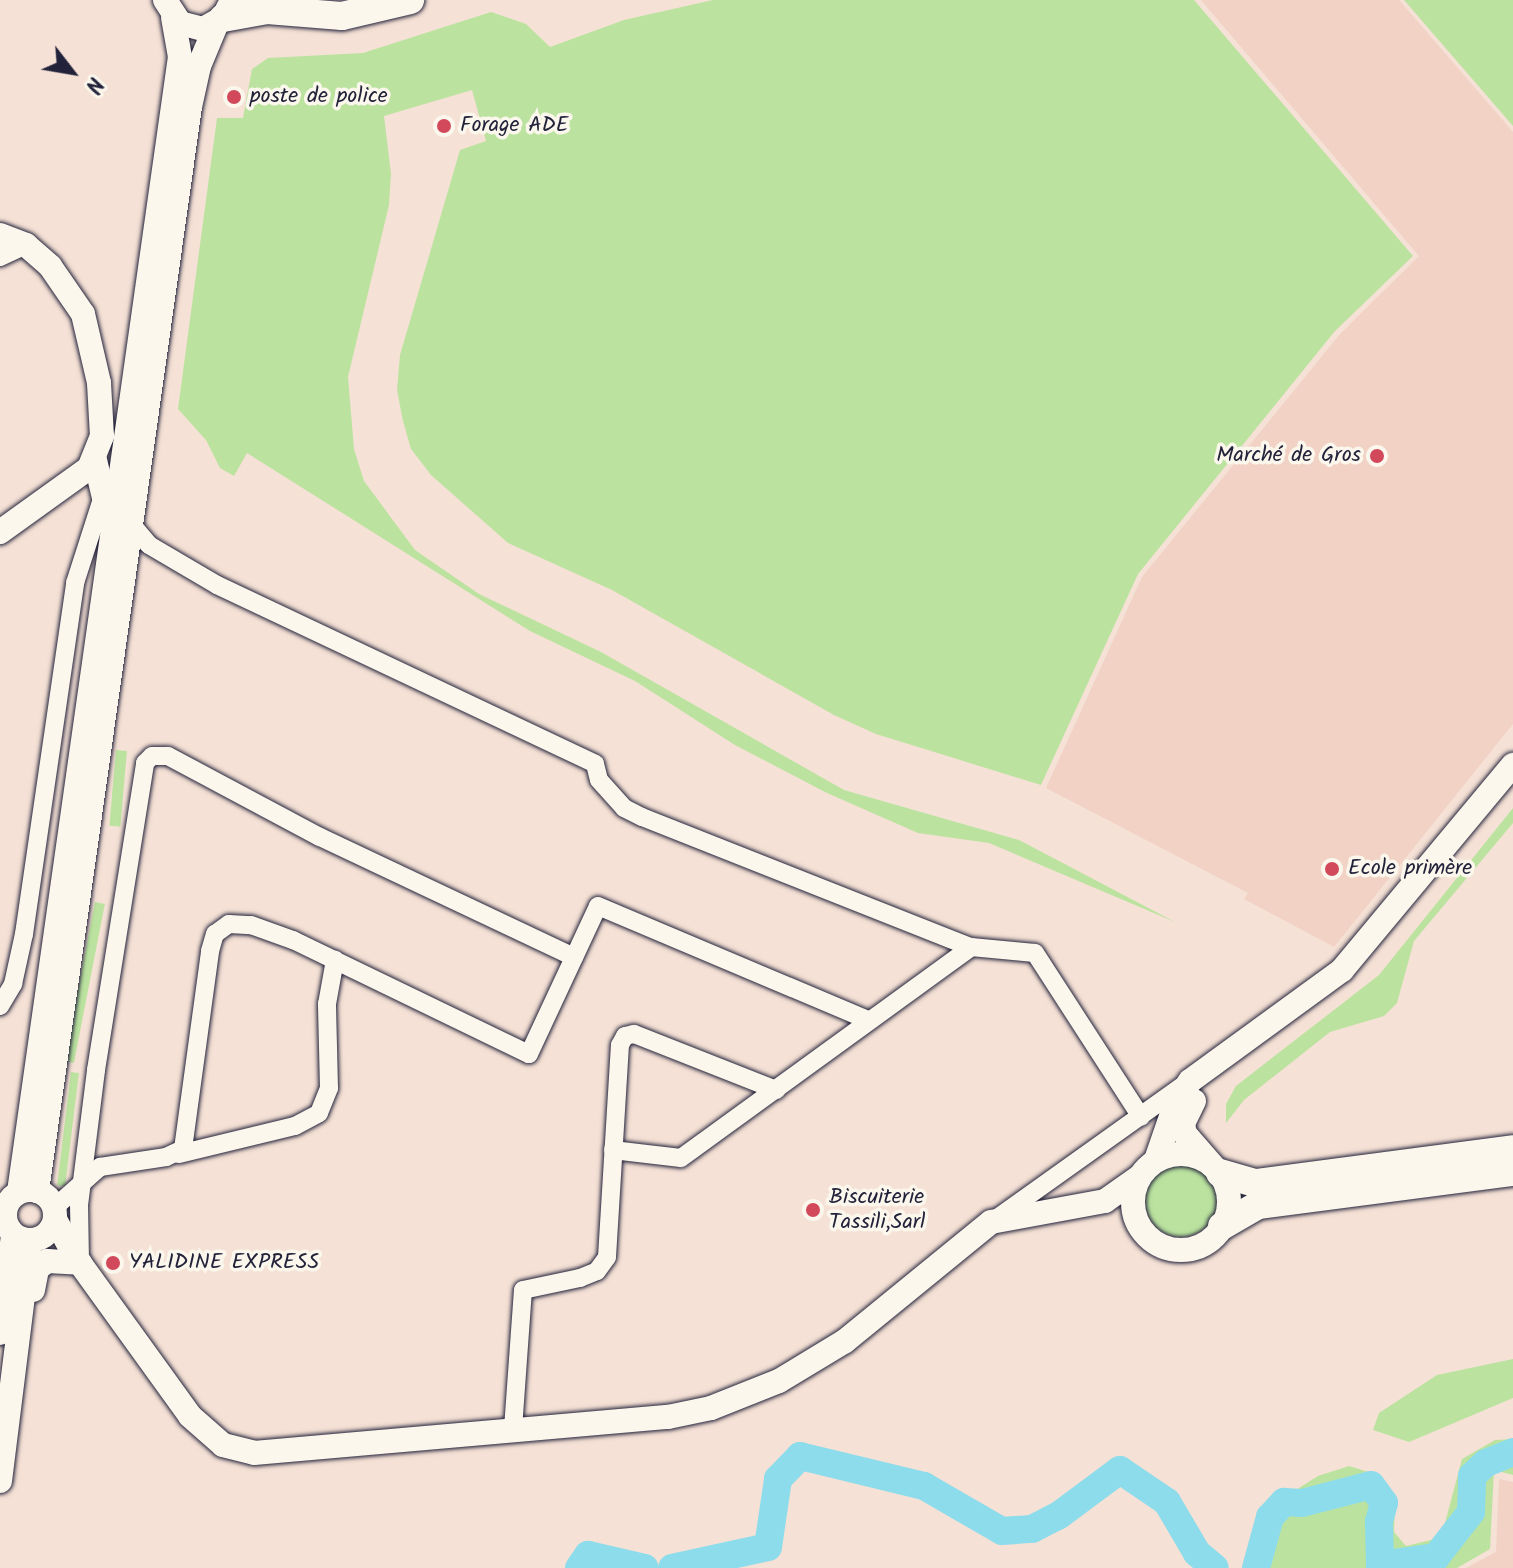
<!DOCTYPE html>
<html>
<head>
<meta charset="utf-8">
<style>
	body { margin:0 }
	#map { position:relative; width:1513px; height:1568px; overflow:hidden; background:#f5e1d5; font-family:Kalam,sans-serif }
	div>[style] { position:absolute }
	.built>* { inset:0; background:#f1d2c5 }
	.green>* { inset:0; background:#bbe39f; transform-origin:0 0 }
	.round { border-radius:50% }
	.river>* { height:28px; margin:-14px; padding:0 14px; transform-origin:14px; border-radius:14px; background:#8ddcec }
	.roads { filter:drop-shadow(0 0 2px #22223b) drop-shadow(0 0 2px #22223b) }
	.minor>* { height:18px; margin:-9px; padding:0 9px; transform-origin:9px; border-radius:9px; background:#fbf7ec }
	.major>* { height:24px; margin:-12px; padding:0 12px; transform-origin:12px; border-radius:12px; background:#fbf7ec }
	.major>.ring { margin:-12px; padding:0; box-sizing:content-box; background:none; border:24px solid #fbf7ec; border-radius:50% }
	.highway>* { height:28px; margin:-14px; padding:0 14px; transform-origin:14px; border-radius:14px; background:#fbf7ec }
	.dots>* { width:22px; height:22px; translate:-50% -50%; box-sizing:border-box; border:4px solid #fbf7ec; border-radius:50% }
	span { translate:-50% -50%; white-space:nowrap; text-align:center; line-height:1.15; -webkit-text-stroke:7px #fbf7ec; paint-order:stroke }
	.poi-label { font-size:22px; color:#22223b }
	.left { translate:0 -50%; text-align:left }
	.right { translate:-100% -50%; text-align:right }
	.north { position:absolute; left:32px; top:32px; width:80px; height:80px; -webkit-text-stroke:6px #fbf7ec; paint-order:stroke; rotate:121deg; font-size:22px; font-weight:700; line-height:32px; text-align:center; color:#22223b }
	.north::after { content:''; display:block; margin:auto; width:28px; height:36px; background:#22223b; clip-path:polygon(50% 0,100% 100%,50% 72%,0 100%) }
</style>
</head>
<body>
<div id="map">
	<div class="built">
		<i style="clip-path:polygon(1201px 0,1399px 0,1513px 132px,1513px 724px,1334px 947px,1244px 899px,1248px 893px,1046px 788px,1142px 577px,1340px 334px,1419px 256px)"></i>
		<i style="clip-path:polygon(1499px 1479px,1513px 1482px,1513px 1568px,1466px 1568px,1496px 1552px)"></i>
	</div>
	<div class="green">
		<i style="clip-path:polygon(713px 0,1194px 0,1413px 256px,1335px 331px,1138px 574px,1041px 785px,876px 734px,834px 715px,612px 590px,508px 543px,431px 475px,411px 449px,403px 421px,397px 390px,400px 355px,460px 150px,486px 141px,472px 90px,384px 116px,391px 174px,389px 205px,348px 377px,354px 449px,364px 481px,415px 550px,479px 594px,601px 652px,844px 790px,1019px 840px,1175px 922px,989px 843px,918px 833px,827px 793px,735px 745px,635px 681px,530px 631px,247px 453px,234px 476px,220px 468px,206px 440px,178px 409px,217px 118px,243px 118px,252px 69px,268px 58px,363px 53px,491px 12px,526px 24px,550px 47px,624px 20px)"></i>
		<i style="clip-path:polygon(1404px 0,1513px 0,1513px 126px)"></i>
		<i style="left:116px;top:750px;width:11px;height:76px;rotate:5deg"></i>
		<i style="clip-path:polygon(1513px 808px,1513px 823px,1414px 941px,1397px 1003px,1384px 1016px,1330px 1032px,1244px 1100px,1226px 1123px,1226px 1104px,1236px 1086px,1379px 975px)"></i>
		<i style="left:95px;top:902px;width:10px;height:162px;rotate:11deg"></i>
		<i style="left:71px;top:1072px;width:8px;height:114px;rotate:7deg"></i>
		<i class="round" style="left:1145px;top:1165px;width:72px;height:72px"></i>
		<i style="clip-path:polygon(1513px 1359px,1513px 1398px,1409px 1442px,1373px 1430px,1379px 1413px,1437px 1375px)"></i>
		<i style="clip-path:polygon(1513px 1439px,1513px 1475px,1494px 1470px,1490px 1549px,1457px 1568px,1256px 1568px,1264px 1510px,1318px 1476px,1349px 1466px,1378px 1475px,1395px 1500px,1394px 1532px,1406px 1546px,1435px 1539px,1445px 1523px,1462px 1459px,1495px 1440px)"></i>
	</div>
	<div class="river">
		<i style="left:579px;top:1568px;width:16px;rotate:-55deg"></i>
		<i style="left:588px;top:1555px;width:58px;rotate:12.8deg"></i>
		<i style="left:672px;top:1568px;width:98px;rotate:-12.3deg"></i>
		<i style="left:768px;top:1547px;width:69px;rotate:-81.6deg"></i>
		<i style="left:778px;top:1479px;width:32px;rotate:-46deg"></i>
		<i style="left:800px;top:1456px;width:128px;rotate:13.6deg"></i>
		<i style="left:924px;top:1486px;width:90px;rotate:30deg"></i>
		<i style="left:1002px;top:1531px;width:30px;rotate:-4deg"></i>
		<i style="left:1032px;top:1529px;width:29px;rotate:-27deg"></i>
		<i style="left:1058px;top:1516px;width:77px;rotate:-36.6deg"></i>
		<i style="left:1120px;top:1470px;width:57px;rotate:34.2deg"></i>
		<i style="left:1167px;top:1502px;width:59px;rotate:59.5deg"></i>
		<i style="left:1197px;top:1553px;width:23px;rotate:40deg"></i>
		<i style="left:1256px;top:1568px;width:53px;rotate:-74.6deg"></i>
		<i style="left:1270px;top:1517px;width:21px;rotate:-47deg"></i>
		<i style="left:1284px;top:1502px;width:18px;rotate:3deg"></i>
		<i style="left:1302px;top:1503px;width:71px;rotate:-14.6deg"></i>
		<i style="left:1371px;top:1485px;width:22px;rotate:54deg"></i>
		<i style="left:1384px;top:1503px;width:20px;rotate:105deg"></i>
		<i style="left:1379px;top:1522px;width:43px;rotate:88.7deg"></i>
		<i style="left:1380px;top:1565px;width:57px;rotate:-8.1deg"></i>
		<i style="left:1436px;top:1557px;width:57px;rotate:-52.1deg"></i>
		<i style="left:1471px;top:1512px;width:36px;rotate:-88deg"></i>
		<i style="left:1472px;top:1476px;width:19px;rotate:-43deg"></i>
		<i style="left:1486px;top:1463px;width:29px;rotate:-22deg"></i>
	</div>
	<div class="roads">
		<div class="minor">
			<i style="left:0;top:257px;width:29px;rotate:-25deg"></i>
			<i style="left:134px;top:527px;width:23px;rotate:50deg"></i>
			<i style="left:149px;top:545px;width:79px;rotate:30.5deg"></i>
			<i style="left:217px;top:585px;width:418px;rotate:25.3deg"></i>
			<i style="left:595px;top:764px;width:16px;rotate:76deg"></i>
			<i style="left:599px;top:780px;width:38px;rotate:48deg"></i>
			<i style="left:624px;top:808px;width:20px;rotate:27deg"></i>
			<i style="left:642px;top:817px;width:354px;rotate:21.6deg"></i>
			<i style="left:971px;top:947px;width:64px;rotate:5.4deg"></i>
			<i style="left:1035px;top:953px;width:195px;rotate:57.1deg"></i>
			<i style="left:0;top:1006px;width:26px;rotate:-59deg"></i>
			<i style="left:13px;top:984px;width:51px;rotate:-77.6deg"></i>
			<i style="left:24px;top:934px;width:355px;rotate:-81.7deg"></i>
			<i style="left:75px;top:583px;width:88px;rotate:-72.2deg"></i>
			<i style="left:613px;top:1150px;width:68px;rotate:6.7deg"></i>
			<i style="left:681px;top:1158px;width:359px;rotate:-36deg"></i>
			<i style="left:179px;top:1154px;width:119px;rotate:-13.6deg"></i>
			<i style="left:295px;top:1126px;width:27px;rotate:-28deg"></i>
			<i style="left:319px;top:1113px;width:27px;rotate:-68deg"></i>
			<i style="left:329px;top:1088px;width:84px;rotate:-91.4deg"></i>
			<i style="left:327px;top:1004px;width:45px;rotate:-79.7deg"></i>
			<i style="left:54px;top:1208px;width:62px;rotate:-41.7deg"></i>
			<i style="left:100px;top:1167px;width:67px;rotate:-8.6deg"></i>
			<i style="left:166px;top:1157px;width:19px;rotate:-25deg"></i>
			<i style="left:183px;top:1149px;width:200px;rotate:-82.2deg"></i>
			<i style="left:210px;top:951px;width:18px;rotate:-74deg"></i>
			<i style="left:215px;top:934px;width:17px;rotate:-36deg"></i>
			<i style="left:229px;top:924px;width:22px;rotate:3deg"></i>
			<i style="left:251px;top:925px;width:45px;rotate:19.7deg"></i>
			<i style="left:293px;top:940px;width:262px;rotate:25.8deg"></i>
			<i style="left:529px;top:1054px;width:163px;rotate:-65deg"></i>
			<i style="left:598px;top:906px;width:293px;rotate:22.9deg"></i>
			<i style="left:0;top:1215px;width:4px"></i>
			<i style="left:993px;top:1221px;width:231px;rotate:-35.5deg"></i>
			<i style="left:80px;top:1261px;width:56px;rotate:-91deg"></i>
			<i style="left:79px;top:1205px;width:136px;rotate:-82.8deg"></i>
			<i style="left:96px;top:1070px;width:311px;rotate:-80.9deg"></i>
			<i style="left:145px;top:763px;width:10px;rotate:-45deg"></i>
			<i style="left:152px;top:756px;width:16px"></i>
			<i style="left:168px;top:756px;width:172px;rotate:28.1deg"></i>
			<i style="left:320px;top:837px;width:281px;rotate:25.3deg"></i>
			<i style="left:513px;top:1429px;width:139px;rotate:-85.9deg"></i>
			<i style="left:523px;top:1290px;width:58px;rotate:-11.9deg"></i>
			<i style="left:580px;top:1278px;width:18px;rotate:-22deg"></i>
			<i style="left:597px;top:1271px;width:17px;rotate:-54deg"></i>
			<i style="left:607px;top:1257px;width:212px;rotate:-86.5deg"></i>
			<i style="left:620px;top:1045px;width:10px;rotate:-61deg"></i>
			<i style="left:625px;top:1036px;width:9px;rotate:-13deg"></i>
			<i style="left:634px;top:1034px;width:153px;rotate:21.5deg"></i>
		</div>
		<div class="major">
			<i style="left:165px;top:0;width:27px;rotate:57deg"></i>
			<i style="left:180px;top:23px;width:24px;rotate:15deg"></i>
			<i style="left:203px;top:29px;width:23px;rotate:-29deg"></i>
			<i style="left:223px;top:18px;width:20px;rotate:-63deg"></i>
			<i style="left:0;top:235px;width:28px;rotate:21deg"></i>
			<i style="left:26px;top:245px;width:32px;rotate:41deg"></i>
			<i style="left:50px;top:266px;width:58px;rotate:55.5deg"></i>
			<i style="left:83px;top:314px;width:71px;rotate:76.9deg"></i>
			<i style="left:99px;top:383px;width:53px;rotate:86.8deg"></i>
			<i style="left:102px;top:436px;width:35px;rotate:112deg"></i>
			<i style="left:89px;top:468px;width:110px;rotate:144.3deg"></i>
			<i style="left:95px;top:460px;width:69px;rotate:76.6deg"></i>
			<i style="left:1194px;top:1101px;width:25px;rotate:116deg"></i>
			<i style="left:1183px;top:1124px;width:10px;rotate:79deg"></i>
			<i style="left:1185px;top:1134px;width:41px;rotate:48.9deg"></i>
			<i class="ring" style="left:1133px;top:1154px;width:72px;height:72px"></i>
			<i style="left:1156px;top:1160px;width:65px;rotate:-71deg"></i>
			<i style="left:1177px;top:1099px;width:22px;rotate:-54deg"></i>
			<i style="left:1190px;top:1081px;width:188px;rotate:-36.1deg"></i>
			<i style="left:1342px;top:970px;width:267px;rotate:-50.2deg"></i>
			<i class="ring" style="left:5px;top:1190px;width:26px;height:26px"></i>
			<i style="left:37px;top:1191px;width:1095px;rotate:-81.97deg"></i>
			<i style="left:190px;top:107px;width:42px;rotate:-77.6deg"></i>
			<i style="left:199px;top:66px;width:47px;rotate:-67.3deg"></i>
			<i style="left:19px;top:1192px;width:1146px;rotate:-81.93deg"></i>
			<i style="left:180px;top:57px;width:40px;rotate:-100deg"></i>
			<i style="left:55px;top:1219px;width:41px;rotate:62.2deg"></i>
			<i style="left:74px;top:1255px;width:198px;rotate:54.2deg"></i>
			<i style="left:190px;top:1416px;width:44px;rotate:41.3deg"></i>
			<i style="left:223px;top:1445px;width:32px;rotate:14deg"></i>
			<i style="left:254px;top:1453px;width:416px;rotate:-5deg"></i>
			<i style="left:668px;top:1417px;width:44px;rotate:-11.8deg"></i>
			<i style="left:711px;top:1408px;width:73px;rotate:-21.7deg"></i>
			<i style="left:779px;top:1381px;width:77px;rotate:-31.2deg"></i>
			<i style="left:845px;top:1341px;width:188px;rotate:-39.2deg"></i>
			<i style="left:991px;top:1222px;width:116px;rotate:-10.4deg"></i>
			<i style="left:1105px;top:1201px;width:42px;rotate:-35.2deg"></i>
			<i style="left:33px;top:1290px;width:21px;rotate:-79deg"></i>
			<i style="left:37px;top:1269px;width:13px;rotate:-39deg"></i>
			<i style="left:47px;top:1261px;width:33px;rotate:3deg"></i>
			<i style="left:0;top:1333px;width:99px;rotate:-82.4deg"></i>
			<i style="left:0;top:1481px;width:242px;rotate:-82.9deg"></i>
		</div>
		<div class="highway">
			<i style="left:223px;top:18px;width:45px;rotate:-10.3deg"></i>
			<i style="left:267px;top:10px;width:75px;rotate:4.6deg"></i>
			<i style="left:342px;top:16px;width:70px;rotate:-13.2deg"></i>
			<i style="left:1220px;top:1173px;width:37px;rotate:16deg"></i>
			<i style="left:1256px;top:1183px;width:259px;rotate:-7.5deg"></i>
			<i style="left:1222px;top:1226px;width:42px;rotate:-30.3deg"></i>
			<i style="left:1258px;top:1205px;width:257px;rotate:-7.4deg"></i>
		</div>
	</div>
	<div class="dots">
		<i style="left:234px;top:97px;background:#d1495b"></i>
		<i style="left:444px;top:126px;background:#d1495b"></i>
		<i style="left:1377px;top:456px;background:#d1495b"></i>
		<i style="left:1332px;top:869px;background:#d1495b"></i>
		<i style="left:813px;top:1210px;background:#d1495b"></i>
		<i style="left:113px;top:1263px;background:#d1495b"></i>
	</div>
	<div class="poi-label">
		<span class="left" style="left:250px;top:97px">poste de police</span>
		<span class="left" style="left:460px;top:126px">Forage ADE</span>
		<span class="right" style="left:1361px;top:456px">Marché de Gros</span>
		<span class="left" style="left:1348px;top:869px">Ecole primère</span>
		<span class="left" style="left:829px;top:1210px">Biscuiterie<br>Tassili,Sarl</span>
		<span class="left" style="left:129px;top:1263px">YALIDINE EXPRESS</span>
	</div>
	<div class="north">N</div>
</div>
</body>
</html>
